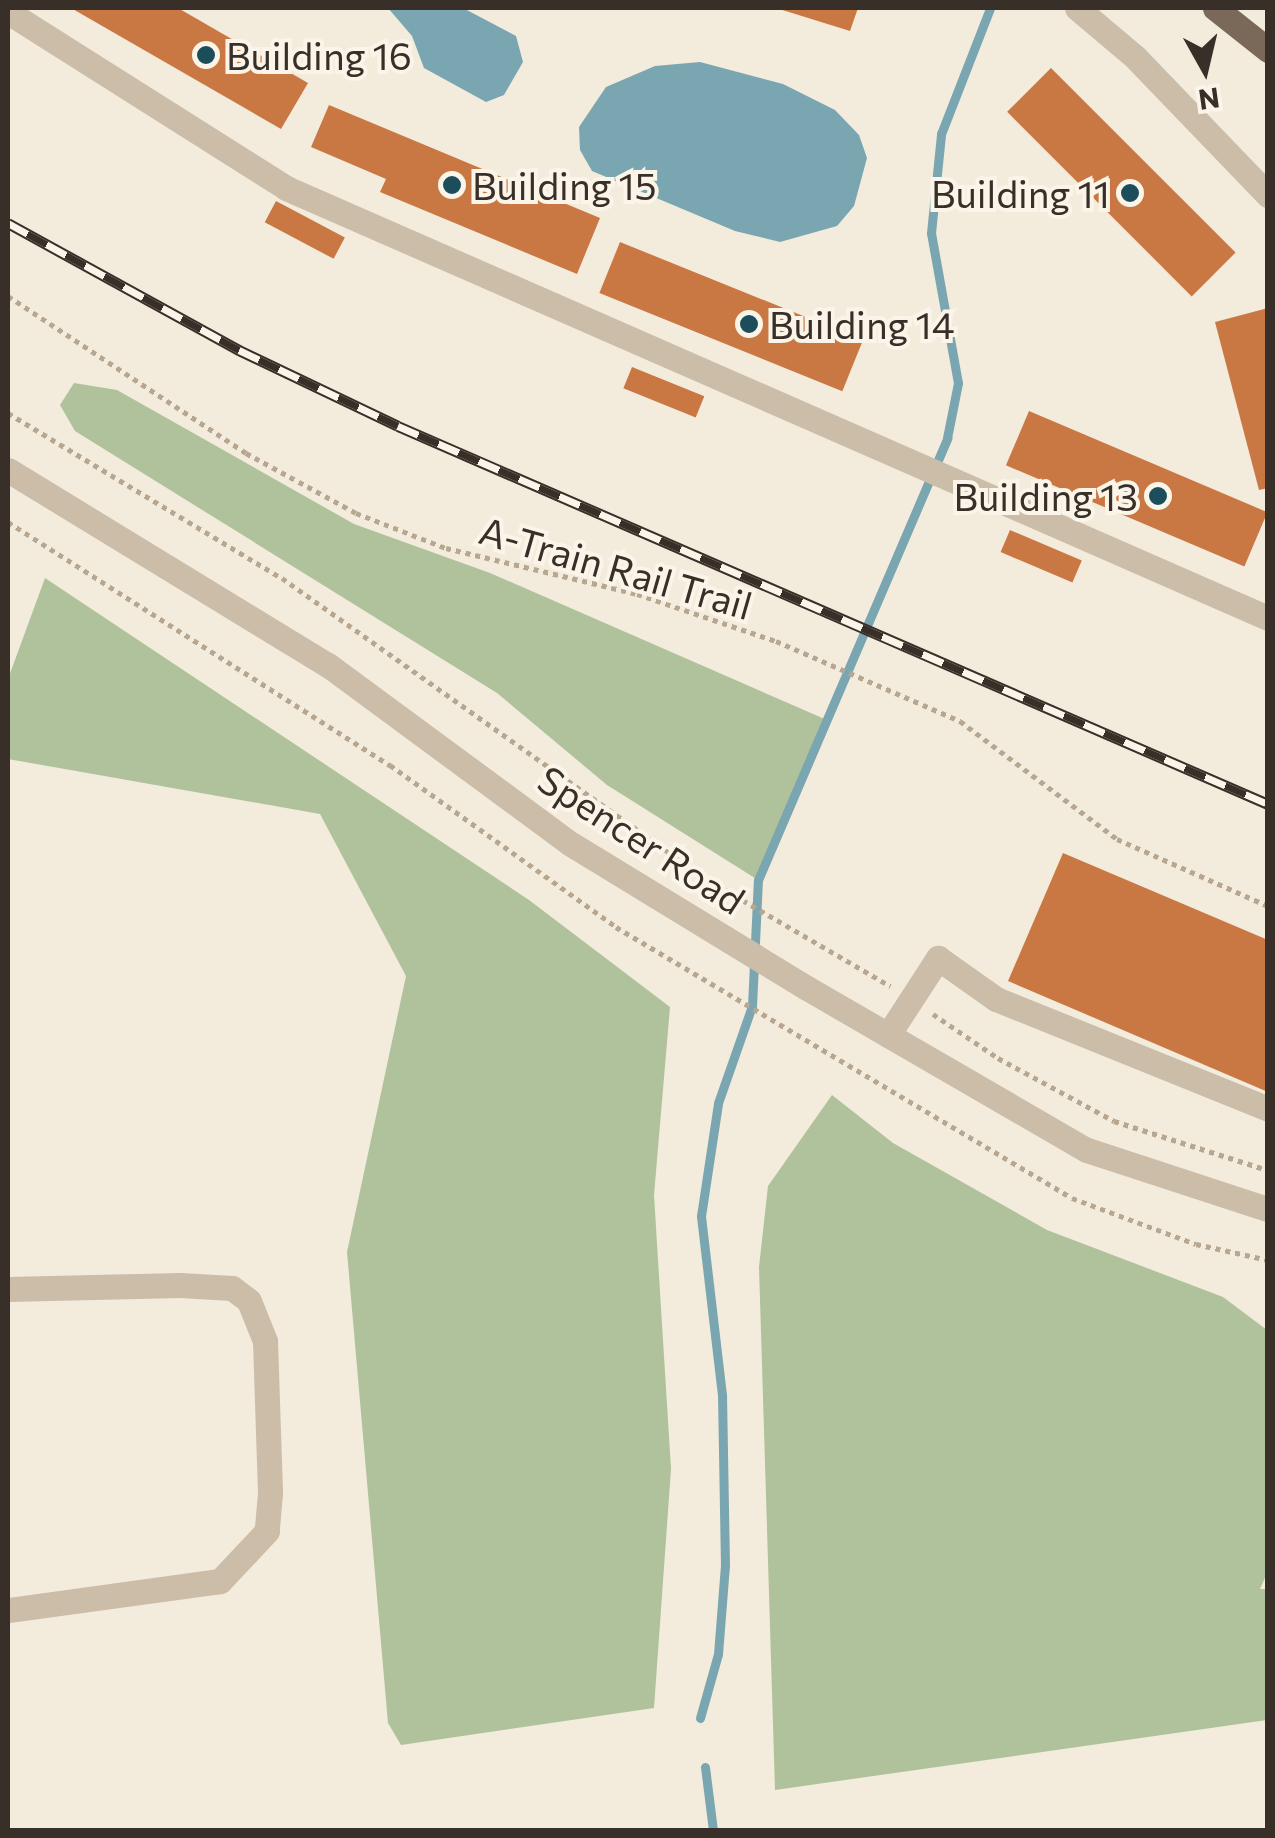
<!DOCTYPE html>
<html>
<head>
<meta charset="utf-8">
<style>
	body { margin:0 }
	#map { position:relative; width:1275px; height:1838px; overflow:hidden; background:#f3ebdc; font-family:Commissioner,sans-serif }
	div>[style] { position:absolute }
	.green>* { inset:0; background:#afc29b }
	.water>* { inset:0; background:#7aa6b1 }
	.stream>* { height:9px; margin:-4.5px; padding:0 4.5px; transform-origin:4.5px; border-radius:4.5px; background:#7aa6b1 }
	.building>* { inset:0; background:#ca7843; transform-origin:0 0 }
	.path>* { height:5px; margin-top:-2.5px; transform-origin:0; background:repeating-linear-gradient(90deg,#b7a791 0 5px,transparent 0 10px) }
	.minor>* { height:25px; margin:-12.5px; padding:0 12.5px; transform-origin:12.5px; border-radius:12.5px; background:#cbbda7 }
	.major>* { height:25px; margin:-12.5px; padding:0 12.5px; transform-origin:12.5px; border-radius:12.5px; background:#7a6958 }
	.rail>* { height:11px; margin-top:-5.5px; transform-origin:0; background:repeating-linear-gradient(90deg,#faf5e8 0 22px,#382f28 0 44px); box-sizing:border-box; border-block:2px solid #382f28 }
	.dots>* { width:28px; height:28px; translate:-50% -50%; box-sizing:border-box; border:5px solid #faf5e8; border-radius:50% }
	span { translate:-50% -50%; white-space:nowrap; text-align:center; line-height:1.15; -webkit-text-stroke:8px #faf5e8; paint-order:stroke }
	.poi-label { font-size:38px; color:#382f28 }
	.left { translate:0 -50%; text-align:left }
	.right { translate:-100% -50%; text-align:right }
	.street-label { font-size:38px; color:#382f28 }
	.frame { position:absolute; inset:0; border:10px solid #382f28; pointer-events:none }
	.north { position:absolute; left:1155px; top:20px; width:100px; height:100px; -webkit-text-stroke:8px #faf5e8; paint-order:stroke; rotate:172deg; font-size:28px; font-weight:700; line-height:40px; text-align:center; color:#382f28 }
	.north::after { content:''; display:block; margin:auto; width:35px; height:45px; background:#382f28; clip-path:polygon(50% 0,100% 100%,50% 72%,0 100%) }
</style>
</head>
<body>
<div id="map">
	<div class="green">
		<i style="clip-path:polygon(74px 383px,117px 390px,354px 524px,490px 573px,827px 720px,758px 880px,607px 785px,497px 693px,75px 431px,60px 405px)"></i>
		<i style="clip-path:polygon(45px 578px,529px 900px,670px 1007px,654px 1195px,671px 1469px,654px 1708px,401px 1745px,388px 1723px,347px 1252px,406px 976px,320px 814px,8px 759px,8px 679px)"></i>
		<i style="clip-path:polygon(832px 1095px,893px 1143px,1047px 1230px,1223px 1297px,1267px 1330px,1268px 1571px,1260px 1589px,1267px 1589px,1267px 1720px,775px 1790px,759px 1267px,768px 1186px)"></i>
	</div>
	<div class="water">
		<i style="clip-path:polygon(388px 8px,463px 8px,516px 36px,523px 62px,504px 95px,486px 102px,424px 68px,412px 36px)"></i>
		<i style="clip-path:polygon(700px 62px,783px 84px,835px 110px,859px 135px,867px 158px,854px 206px,837px 226px,780px 242px,735px 231px,592px 171px,580px 150px,579px 127px,606px 87px,655px 66px)"></i>
	</div>
	<div class="stream">
		<i style="left:700px;top:1718px;width:66px;rotate:-74.3deg"></i>
		<i style="left:718px;top:1654px;width:88px;rotate:-85.5deg"></i>
		<i style="left:725px;top:1566px;width:171px;rotate:-91deg"></i>
		<i style="left:722px;top:1395px;width:180px;rotate:-96.7deg"></i>
		<i style="left:701px;top:1216px;width:114px;rotate:-81.4deg"></i>
		<i style="left:718px;top:1103px;width:103px;rotate:-70.7deg"></i>
		<i style="left:752px;top:1006px;width:126px;rotate:-87.3deg"></i>
		<i style="left:758px;top:880px;width:481px;rotate:-66.8deg"></i>
		<i style="left:947px;top:438px;width:56px;rotate:-78.7deg"></i>
		<i style="left:958px;top:383px;width:152px;rotate:-100.2deg"></i>
		<i style="left:931px;top:233px;width:100px;rotate:-84.2deg"></i>
		<i style="left:941px;top:134px;width:135px;rotate:-68.7deg"></i>
		<i style="left:705px;top:1767px;width:64px;rotate:82.8deg"></i>
	</div>
	<div class="building">
		<i style="clip-path:polygon(71px 8px,178px 8px,308px 83px,281px 129px)"></i>
		<i style="clip-path:polygon(776px 8px,858px 8px,850px 31px)"></i>
		<i style="left:1051px;top:68px;width:261px;height:62px;rotate:45deg"></i>
		<i style="clip-path:polygon(329px 105px,600px 218px,577px 274px,380px 192px,386px 179px,311px 147px)"></i>
		<i style="left:276px;top:201px;width:78px;height:24px;rotate:28deg"></i>
		<i style="left:620px;top:242px;width:262px;height:55px;rotate:22deg"></i>
		<i style="clip-path:polygon(1268px 308px,1268px 488px,1259px 490px,1215px 322px)"></i>
		<i style="left:632px;top:367px;width:78px;height:23px;rotate:22deg"></i>
		<i style="left:1029px;top:411px;width:259px;height:59px;rotate:23deg"></i>
		<i style="left:1010px;top:530px;width:78px;height:24px;rotate:23deg"></i>
		<i style="clip-path:polygon(1063px 853px,1268px 940px,1268px 1092px,1008px 981px)"></i>
	</div>
	<div class="path">
		<i style="left:8px;top:296px;width:285px;rotate:33.4deg"></i>
		<i style="left:246px;top:453px;width:125px;rotate:28.6deg"></i>
		<i style="left:356px;top:513px;width:97px;rotate:21.3deg"></i>
		<i style="left:446px;top:548px;width:196px;rotate:13.5deg"></i>
		<i style="left:637px;top:594px;width:147px;rotate:18.7deg"></i>
		<i style="left:776px;top:641px;width:201px;rotate:23.5deg"></i>
		<i style="left:960px;top:721px;width:196px;rotate:36.9deg"></i>
		<i style="left:1117px;top:839px;width:165px;rotate:23.9deg"></i>
		<i style="left:8px;top:413px;width:320px;rotate:31.1deg"></i>
		<i style="left:282px;top:578px;width:522px;rotate:35.33deg"></i>
		<i style="left:708px;top:880px;width:211px;rotate:30.2deg"></i>
		<i style="left:8px;top:522px;width:453px;rotate:32.5deg"></i>
		<i style="left:390px;top:765px;width:278px;rotate:35.6deg"></i>
		<i style="left:616px;top:927px;width:530px;rotate:30.72deg"></i>
		<i style="left:1072px;top:1198px;width:132px;rotate:20.4deg"></i>
		<i style="left:1196px;top:1244px;width:74px;rotate:12.5deg"></i>
		<i style="left:933px;top:1014px;width:78px;rotate:34.1deg"></i>
		<i style="left:998px;top:1058px;width:132px;rotate:28.5deg"></i>
		<i style="left:1114px;top:1121px;width:162px;rotate:17.7deg"></i>
	</div>
	<div class="minor">
		<i style="left:1077px;top:8px;width:76px;rotate:40.2deg"></i>
		<i style="left:1135px;top:57px;width:192px;rotate:46.1deg"></i>
		<i style="left:8px;top:12px;width:329px;rotate:32.3deg"></i>
		<i style="left:286px;top:188px;width:1072px;rotate:23.65deg"></i>
		<i style="left:8px;top:470px;width:375px;rotate:31.4deg"></i>
		<i style="left:328px;top:665px;width:302px;rotate:36.4deg"></i>
		<i style="left:571px;top:844px;width:276px;rotate:31.4deg"></i>
		<i style="left:807px;top:988px;width:323px;rotate:30.1deg"></i>
		<i style="left:1087px;top:1150px;width:190px;rotate:18.1deg"></i>
		<i style="left:888px;top:1035px;width:92px;rotate:-57deg"></i>
		<i style="left:938px;top:958px;width:71px;rotate:35.3deg"></i>
		<i style="left:996px;top:999px;width:293px;rotate:22deg"></i>
		<i style="left:8px;top:1289px;width:172px;rotate:-1.3deg"></i>
		<i style="left:180px;top:1285px;width:52px;rotate:3.3deg"></i>
		<i style="left:232px;top:1288px;width:21px;rotate:37deg"></i>
		<i style="left:249px;top:1301px;width:43px;rotate:68.2deg"></i>
		<i style="left:265px;top:1341px;width:152px;rotate:88.1deg"></i>
		<i style="left:270px;top:1493px;width:38px;rotate:95deg"></i>
		<i style="left:267px;top:1531px;width:69px;rotate:133.2deg"></i>
		<i style="left:220px;top:1581px;width:214px;rotate:172.2deg"></i>
	</div>
	<div class="major">
		<i style="left:1215px;top:8px;width:68px;rotate:38.4deg"></i>
	</div>
	<div class="rail">
		<i style="left:8px;top:223px;width:264px;rotate:28.8deg"></i>
		<i style="left:239px;top:350px;width:176px;rotate:25.5deg"></i>
		<i style="left:398px;top:426px;width:949px;rotate:23.48deg"></i>
	</div>
	<div class="dots">
		<i style="left:206px;top:55px;background:#1c4d5b"></i>
		<i style="left:452px;top:185px;background:#1c4d5b"></i>
		<i style="left:1130px;top:193px;background:#1c4d5b"></i>
		<i style="left:749px;top:324px;background:#1c4d5b"></i>
		<i style="left:1158px;top:496px;background:#1c4d5b"></i>
	</div>
	<div class="poi-label">
		<span class="left" style="left:226px;top:55px">Building 16</span>
		<span class="left" style="left:472px;top:185px">Building 15</span>
		<span class="right" style="left:1110px;top:193px">Building 11</span>
		<span class="left" style="left:769px;top:324px">Building 14</span>
		<span class="right" style="left:1138px;top:496px">Building 13</span>
	</div>
	<div class="street-label">
		<span style="left:616px;top:567px;rotate:16deg">A-Train Rail Trail</span>
		<span style="left:642px;top:839px;rotate:33deg">Spencer Road</span>
	</div>
	<div class="frame"></div>
	<div class="north">N</div>
</div>
</body>
</html>
